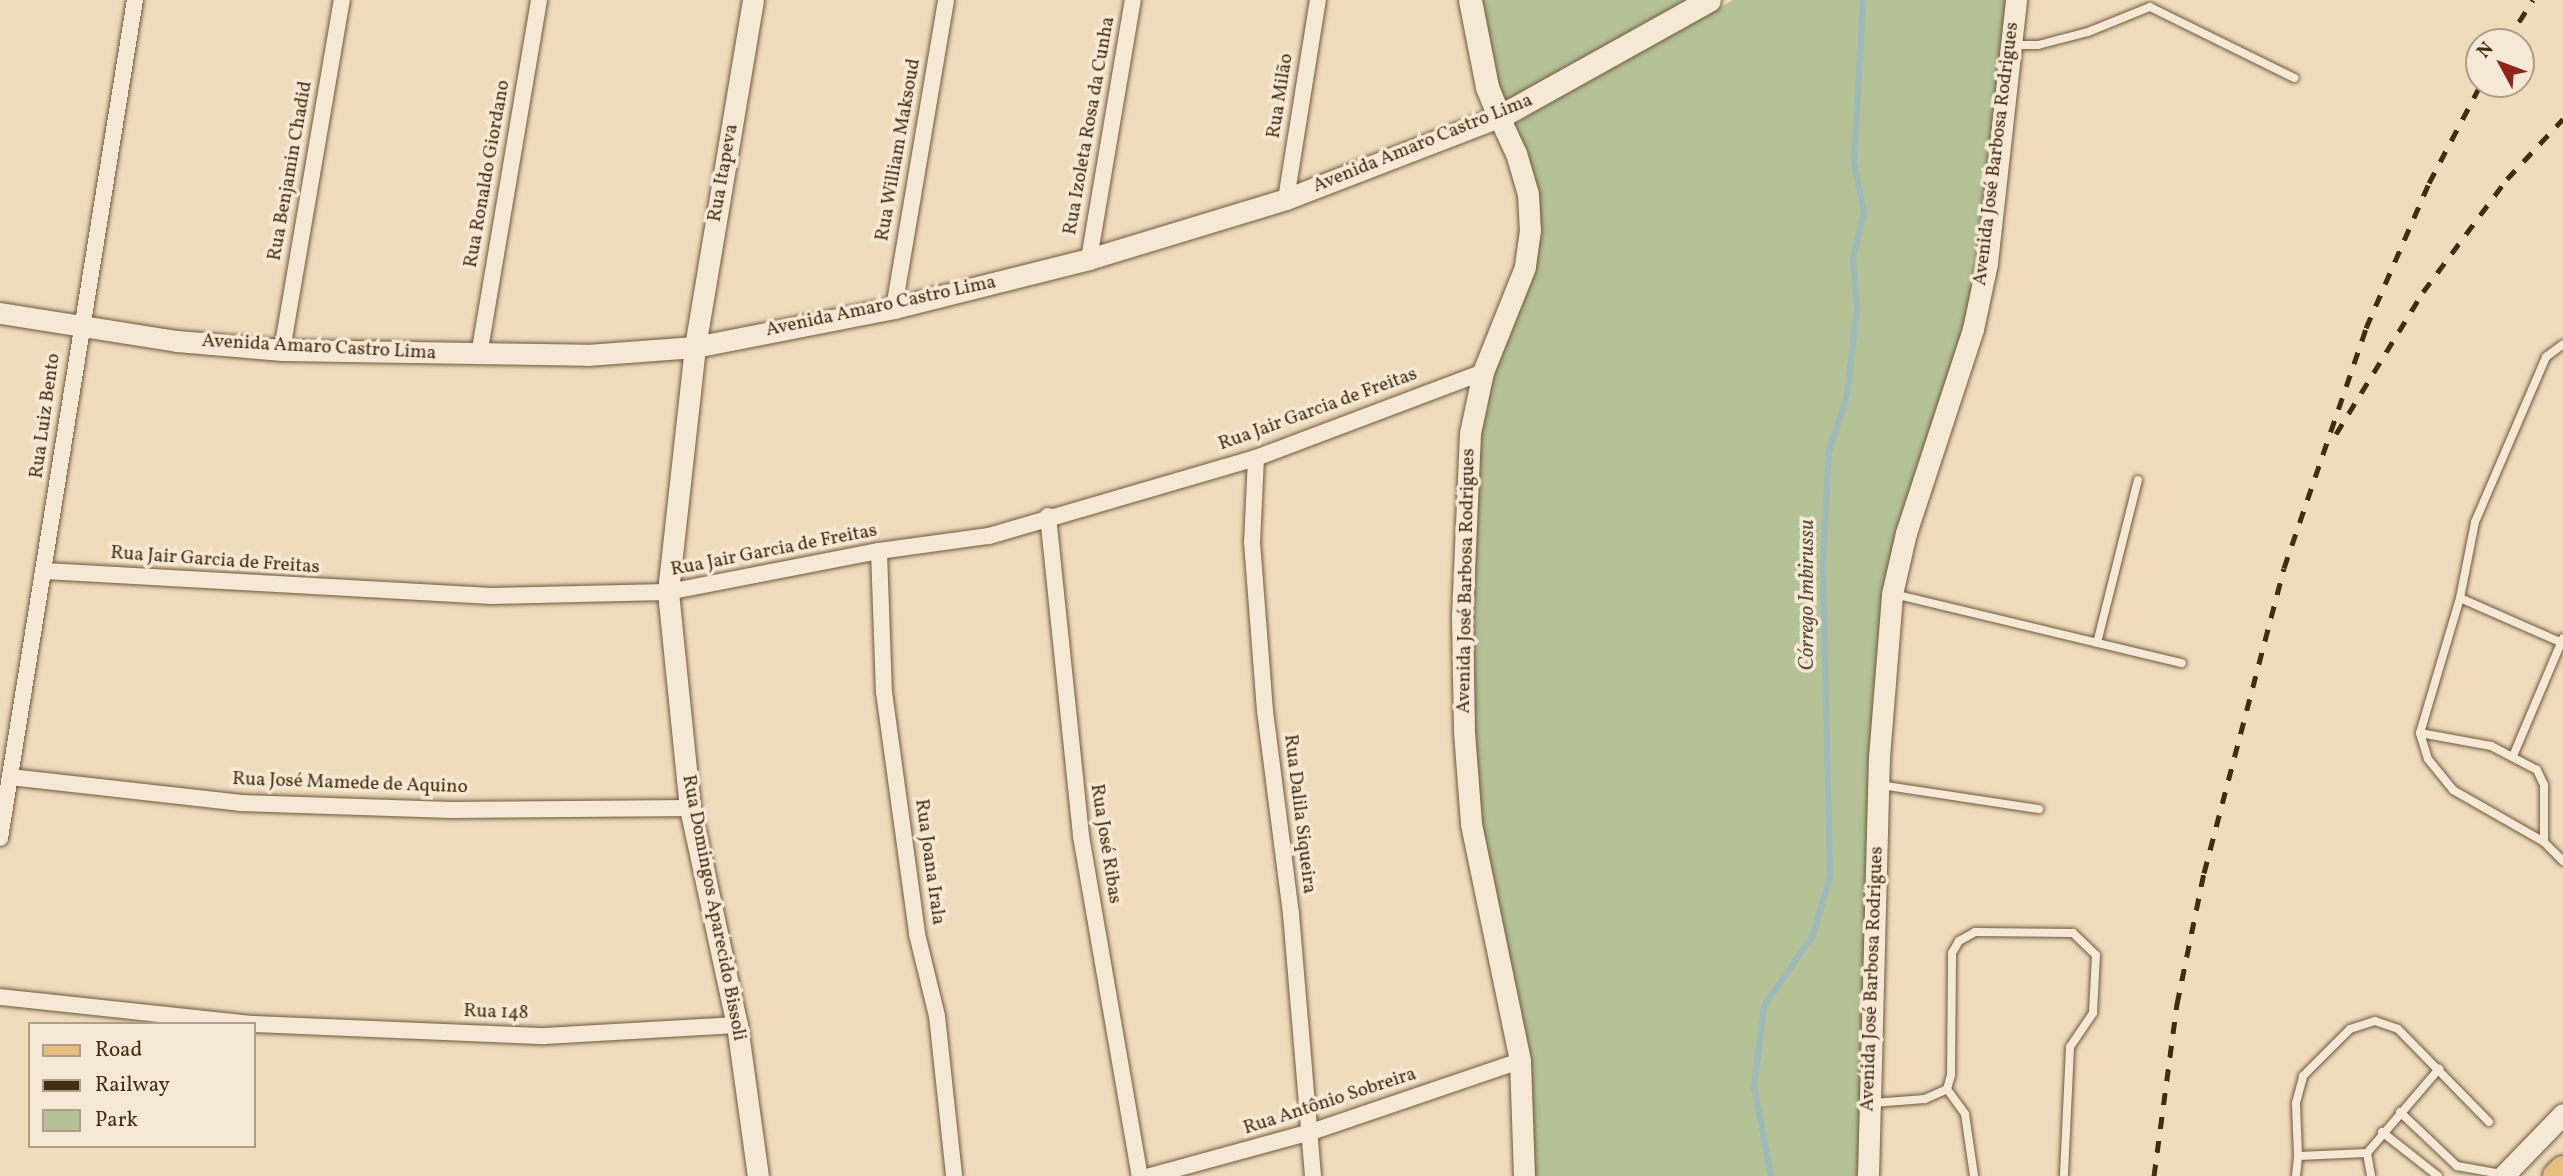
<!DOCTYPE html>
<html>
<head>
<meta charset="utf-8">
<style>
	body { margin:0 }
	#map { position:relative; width:2563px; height:1176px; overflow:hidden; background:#f0dcbd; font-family:Vollkorn,serif }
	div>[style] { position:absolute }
	.green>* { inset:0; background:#b4c295 }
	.stream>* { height:6px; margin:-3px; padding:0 3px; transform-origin:3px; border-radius:3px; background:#9db9ba }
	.roads { filter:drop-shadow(0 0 2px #6f583e) drop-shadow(0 0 2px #6f583e) }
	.service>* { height:8px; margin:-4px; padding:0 4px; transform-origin:4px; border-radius:4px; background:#f5e8d4 }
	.minor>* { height:16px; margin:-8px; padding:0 8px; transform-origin:8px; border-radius:8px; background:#f5e8d4 }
	.tertiary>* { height:21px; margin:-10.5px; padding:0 10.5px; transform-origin:10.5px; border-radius:10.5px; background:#f5e8d4 }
	.secondary>* { height:23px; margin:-11.5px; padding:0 11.5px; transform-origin:11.5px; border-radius:11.5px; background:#f5e8d4 }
	.primary>* { height:26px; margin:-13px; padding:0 13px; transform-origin:13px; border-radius:13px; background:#e8be7e }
	.rail>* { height:5px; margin-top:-2.5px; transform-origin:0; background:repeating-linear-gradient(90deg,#442c13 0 12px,transparent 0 24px) }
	span { translate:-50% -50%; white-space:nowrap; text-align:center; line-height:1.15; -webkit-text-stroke:7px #f5e8d4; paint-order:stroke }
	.street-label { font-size:19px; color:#442c13 }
	.water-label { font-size:21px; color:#5a4f3d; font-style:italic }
	.legend { position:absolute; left:28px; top:1022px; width:228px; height:126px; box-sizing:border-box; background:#f5e8d4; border:2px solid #ae9d87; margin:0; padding:9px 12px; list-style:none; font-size:21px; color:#442c13 }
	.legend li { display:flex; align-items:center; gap:14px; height:35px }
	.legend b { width:35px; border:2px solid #ae9d87 }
	.north { position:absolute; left:2465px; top:28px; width:70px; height:70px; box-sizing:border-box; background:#f5e8d4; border:2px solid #ae9d87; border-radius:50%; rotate:311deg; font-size:19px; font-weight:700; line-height:28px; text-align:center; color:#442c13 }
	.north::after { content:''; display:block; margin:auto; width:24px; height:32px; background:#8f2418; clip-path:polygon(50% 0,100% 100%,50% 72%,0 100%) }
</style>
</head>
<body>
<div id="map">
	<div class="green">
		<i style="clip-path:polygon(1473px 0,1696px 0,1498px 109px)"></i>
		<i style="clip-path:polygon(1733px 0,2021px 0,1998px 214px,1894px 606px,1870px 1176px,1526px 1176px,1466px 744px,1472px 445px,1533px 242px,1507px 128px)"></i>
	</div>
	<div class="stream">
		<i style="left:1771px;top:1176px;width:91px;rotate:-100.8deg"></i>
		<i style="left:1754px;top:1087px;width:82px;rotate:-83deg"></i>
		<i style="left:1764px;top:1006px;width:86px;rotate:-55.4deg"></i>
		<i style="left:1813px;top:935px;width:61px;rotate:-73.9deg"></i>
		<i style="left:1830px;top:876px;width:315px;rotate:-91.3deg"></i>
		<i style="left:1823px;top:561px;width:110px;rotate:-86.9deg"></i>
		<i style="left:1829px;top:451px;width:58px;rotate:-71.9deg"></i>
		<i style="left:1847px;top:396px;width:89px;rotate:-83.5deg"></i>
		<i style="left:1857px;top:308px;width:50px;rotate:-94.6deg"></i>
		<i style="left:1853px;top:258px;width:47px;rotate:-76.6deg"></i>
		<i style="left:1864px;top:212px;width:50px;rotate:-101.5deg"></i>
		<i style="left:1854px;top:163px;width:163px;rotate:-86.8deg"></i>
	</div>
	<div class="roads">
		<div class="service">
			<i style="left:2014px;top:45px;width:24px"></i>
			<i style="left:2038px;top:45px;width:52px;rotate:-14.6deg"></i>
			<i style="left:2088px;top:32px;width:67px;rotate:-22deg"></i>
			<i style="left:2150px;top:7px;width:161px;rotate:26.2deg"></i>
			<i style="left:1894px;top:594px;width:296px;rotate:13.5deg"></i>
			<i style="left:2460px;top:598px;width:109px;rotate:23.7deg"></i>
			<i style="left:2097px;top:643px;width:168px;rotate:-75.9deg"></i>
			<i style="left:2420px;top:733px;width:141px;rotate:-73.5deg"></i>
			<i style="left:2460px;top:598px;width:77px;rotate:-78.8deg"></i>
			<i style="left:2475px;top:522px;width:180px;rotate:-66.7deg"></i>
			<i style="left:2546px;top:357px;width:21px;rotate:-37deg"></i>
			<i style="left:2513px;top:756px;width:128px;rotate:-67deg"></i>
			<i style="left:1880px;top:785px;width:161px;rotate:8.6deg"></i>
			<i style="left:2544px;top:842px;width:57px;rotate:-90deg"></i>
			<i style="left:2544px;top:785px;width:17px;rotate:-115deg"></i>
			<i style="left:2537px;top:770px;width:52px;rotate:-152.4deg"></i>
			<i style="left:2491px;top:746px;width:72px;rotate:-169.6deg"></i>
			<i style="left:2420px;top:733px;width:27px;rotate:73deg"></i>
			<i style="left:2428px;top:759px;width:40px;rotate:51deg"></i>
			<i style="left:2453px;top:790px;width:105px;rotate:29.7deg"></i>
			<i style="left:2544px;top:842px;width:27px;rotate:45deg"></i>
			<i style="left:1947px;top:1089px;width:31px;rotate:54deg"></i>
			<i style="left:1965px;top:1114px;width:63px;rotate:81.7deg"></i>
			<i style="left:1873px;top:1103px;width:52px;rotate:-4.4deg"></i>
			<i style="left:1925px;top:1099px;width:24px;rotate:-24deg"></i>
			<i style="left:1947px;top:1089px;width:15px;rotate:-74deg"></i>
			<i style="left:1951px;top:1075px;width:122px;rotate:-89.5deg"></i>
			<i style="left:1952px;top:953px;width:14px;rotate:-60deg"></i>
			<i style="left:1959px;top:941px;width:18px;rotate:-29deg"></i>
			<i style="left:1975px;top:932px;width:98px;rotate:0.6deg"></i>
			<i style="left:2073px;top:933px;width:32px;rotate:44deg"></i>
			<i style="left:2096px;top:955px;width:58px;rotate:93deg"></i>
			<i style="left:2093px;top:1013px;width:41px;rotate:124.1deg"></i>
			<i style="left:2070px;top:1047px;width:129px;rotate:92.7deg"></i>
			<i style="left:2400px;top:1112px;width:79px;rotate:43.5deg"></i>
			<i style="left:2457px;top:1166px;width:45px;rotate:10.3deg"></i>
			<i style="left:2382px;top:1132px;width:71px;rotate:38.2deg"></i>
			<i style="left:2367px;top:1153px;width:23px;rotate:80deg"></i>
			<i style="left:2298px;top:1156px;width:53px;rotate:-92.2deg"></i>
			<i style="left:2296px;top:1103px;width:28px;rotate:-75deg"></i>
			<i style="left:2303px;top:1076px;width:66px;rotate:-45deg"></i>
			<i style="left:2350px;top:1029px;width:26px;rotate:-18deg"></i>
			<i style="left:2375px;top:1021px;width:24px;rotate:19deg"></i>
			<i style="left:2398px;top:1029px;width:130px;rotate:45.6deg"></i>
			<i style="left:2296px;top:1176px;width:20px;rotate:-84deg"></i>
			<i style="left:2298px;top:1156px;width:69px;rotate:-2.5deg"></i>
			<i style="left:2367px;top:1153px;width:111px;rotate:-49.4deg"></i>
		</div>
		<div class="minor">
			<i style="left:1286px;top:199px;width:202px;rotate:-80.9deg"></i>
			<i style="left:1089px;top:259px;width:263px;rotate:-80.4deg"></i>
			<i style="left:894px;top:308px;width:312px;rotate:-80.4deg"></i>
			<i style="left:282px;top:350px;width:355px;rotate:-80.3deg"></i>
			<i style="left:479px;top:355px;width:360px;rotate:-80.4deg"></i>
			<i style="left:1256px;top:458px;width:84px;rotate:92.7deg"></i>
			<i style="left:1252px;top:542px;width:169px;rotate:85.6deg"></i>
			<i style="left:1265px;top:711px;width:205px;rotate:82.7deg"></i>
			<i style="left:1291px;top:914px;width:263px;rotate:85.2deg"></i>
			<i style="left:1048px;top:516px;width:322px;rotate:84.1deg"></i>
			<i style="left:1081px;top:836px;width:345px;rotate:80.2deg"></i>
			<i style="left:879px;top:551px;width:141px;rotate:88deg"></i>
			<i style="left:884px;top:692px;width:244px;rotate:82.2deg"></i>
			<i style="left:917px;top:934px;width:84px;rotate:76.3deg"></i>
			<i style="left:937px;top:1016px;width:161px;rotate:83.9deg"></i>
			<i style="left:45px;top:571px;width:447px;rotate:3.2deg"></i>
			<i style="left:491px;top:596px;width:177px;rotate:-1.3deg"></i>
			<i style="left:668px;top:592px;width:215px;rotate:-11deg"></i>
			<i style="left:879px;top:551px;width:111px;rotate:-7.8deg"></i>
			<i style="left:989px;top:536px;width:278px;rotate:-16.3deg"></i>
			<i style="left:1256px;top:458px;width:243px;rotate:-20.7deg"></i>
			<i style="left:10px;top:777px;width:231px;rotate:6.4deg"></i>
			<i style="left:240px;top:803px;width:211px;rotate:1.9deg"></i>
			<i style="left:451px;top:810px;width:239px;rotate:-0.5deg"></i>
			<i style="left:0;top:838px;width:849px;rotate:-80.85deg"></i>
			<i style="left:0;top:997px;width:254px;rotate:6.1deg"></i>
			<i style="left:254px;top:1024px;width:291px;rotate:2.4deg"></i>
			<i style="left:545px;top:1036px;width:192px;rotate:-3.3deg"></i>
			<i style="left:1150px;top:1176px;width:167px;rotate:-15.3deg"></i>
			<i style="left:1311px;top:1132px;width:221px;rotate:-18.8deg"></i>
		</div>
		<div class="tertiary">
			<i style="left:753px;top:0;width:352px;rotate:99.5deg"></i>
			<i style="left:695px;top:347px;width:246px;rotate:96.3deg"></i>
			<i style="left:668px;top:592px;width:217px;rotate:84.2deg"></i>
			<i style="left:690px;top:808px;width:222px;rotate:77.8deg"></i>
			<i style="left:737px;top:1025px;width:152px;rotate:82.1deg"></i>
			<i style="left:0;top:313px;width:179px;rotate:9deg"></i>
			<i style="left:177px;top:341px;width:105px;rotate:4.9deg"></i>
			<i style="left:282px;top:350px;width:305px;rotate:0.9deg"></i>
			<i style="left:587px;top:355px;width:108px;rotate:-4.2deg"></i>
			<i style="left:695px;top:347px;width:203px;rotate:-11.1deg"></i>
			<i style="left:894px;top:308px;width:201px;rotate:-14.1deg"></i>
			<i style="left:1089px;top:259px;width:206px;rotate:-16.9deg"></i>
			<i style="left:1286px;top:199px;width:228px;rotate:-21.1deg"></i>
			<i style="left:1499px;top:117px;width:40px;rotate:65deg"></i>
			<i style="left:1516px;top:153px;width:43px;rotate:73.7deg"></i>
			<i style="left:1528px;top:194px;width:36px;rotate:87deg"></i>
			<i style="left:1530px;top:230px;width:37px;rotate:98deg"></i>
			<i style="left:1525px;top:267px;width:113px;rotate:111.8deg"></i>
			<i style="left:1483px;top:372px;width:62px;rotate:102deg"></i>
			<i style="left:1470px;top:433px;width:183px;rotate:92.5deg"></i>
			<i style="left:1462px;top:616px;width:116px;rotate:89deg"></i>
			<i style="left:1464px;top:732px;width:92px;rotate:85.6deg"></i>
			<i style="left:1471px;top:824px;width:242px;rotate:78.3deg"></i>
			<i style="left:1520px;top:1061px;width:115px;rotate:88deg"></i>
			<i style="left:1868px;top:1176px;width:419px;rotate:-88.5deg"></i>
			<i style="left:1879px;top:757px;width:164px;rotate:-85.4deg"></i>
			<i style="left:1892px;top:594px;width:63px;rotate:-77.1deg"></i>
			<i style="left:1906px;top:533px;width:215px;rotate:-71.8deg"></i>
			<i style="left:1973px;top:329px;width:67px;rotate:-78deg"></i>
			<i style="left:1987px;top:263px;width:265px;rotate:-83.7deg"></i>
			<i style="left:2503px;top:1176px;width:86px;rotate:-45.9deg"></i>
		</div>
		<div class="secondary">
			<i style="left:1470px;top:0;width:89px;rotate:78.9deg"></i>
			<i style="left:1487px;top:87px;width:32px;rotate:68deg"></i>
			<i style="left:1499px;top:117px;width:240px;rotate:-29.1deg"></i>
		</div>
		<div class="primary">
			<i style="left:2556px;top:1176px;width:10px;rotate:-45deg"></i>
		</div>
	</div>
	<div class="rail">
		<i style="left:2506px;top:42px;width:50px;rotate:-57.3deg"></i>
		<i style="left:2336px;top:434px;width:167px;rotate:-58.5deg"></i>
		<i style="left:2423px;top:292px;width:141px;rotate:-53.4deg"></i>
		<i style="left:2507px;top:179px;width:82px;rotate:-47deg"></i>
		<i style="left:2154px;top:1176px;width:174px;rotate:-82.4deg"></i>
		<i style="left:2177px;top:1004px;width:134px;rotate:-78.4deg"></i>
		<i style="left:2204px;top:873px;width:315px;rotate:-75.3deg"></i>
		<i style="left:2284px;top:568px;width:254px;rotate:-71.1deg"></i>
		<i style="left:2366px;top:328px;width:158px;rotate:-66.5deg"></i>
		<i style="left:2429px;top:183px;width:112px;rotate:-62.3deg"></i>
	</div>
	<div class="street-label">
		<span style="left:1281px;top:96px;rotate:-81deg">Rua Milão</span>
		<span style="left:1090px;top:126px;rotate:-80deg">Rua Izoleta Rosa da Cunha</span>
		<span style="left:1423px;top:144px;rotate:-22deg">Avenida Amaro Castro Lima</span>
		<span style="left:899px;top:150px;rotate:-80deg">Rua William Maksoud</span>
		<span style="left:1997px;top:154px;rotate:-83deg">Avenida José Barbosa Rodrigues</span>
		<span style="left:291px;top:171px;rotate:-80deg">Rua Benjamin Chadid</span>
		<span style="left:724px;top:173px;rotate:-80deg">Rua Itapeva</span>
		<span style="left:488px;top:174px;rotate:-80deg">Rua Ronaldo Giordano</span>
		<span style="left:881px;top:307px;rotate:-12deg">Avenida Amaro Castro Lima</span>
		<span style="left:319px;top:348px;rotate:3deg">Avenida Amaro Castro Lima</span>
		<span style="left:1318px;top:410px;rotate:-20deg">Rua Jair Garcia de Freitas</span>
		<span style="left:46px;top:416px;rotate:-82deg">Rua Luiz Bento</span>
		<span style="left:774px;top:551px;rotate:-11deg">Rua Jair Garcia de Freitas</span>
		<span style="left:215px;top:561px;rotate:4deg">Rua Jair Garcia de Freitas</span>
		<span style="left:1467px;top:581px;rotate:-89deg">Avenida José Barbosa Rodrigues</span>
		<span style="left:350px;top:784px;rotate:2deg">Rua José Mamede de Aquino</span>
		<span style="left:1299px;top:814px;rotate:83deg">Rua Dalila Siqueira</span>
		<span style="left:1105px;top:844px;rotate:81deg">Rua José Ribas</span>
		<span style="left:929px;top:862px;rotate:82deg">Rua Joana Irala</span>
		<span style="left:713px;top:908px;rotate:79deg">Rua Domingos Aparecido Bissoli</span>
		<span style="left:1873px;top:979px;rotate:-88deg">Avenida José Barbosa Rodrigues</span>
		<span style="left:496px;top:1013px;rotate:2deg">Rua 148</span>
		<span style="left:1330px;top:1102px;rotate:-18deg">Rua Antônio Sobreira</span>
	</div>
	<div class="water-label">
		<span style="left:1808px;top:595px;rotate:-90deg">Córrego Imbirussu</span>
	</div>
	<ul class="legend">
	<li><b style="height:9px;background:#e8be7e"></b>Road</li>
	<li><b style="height:9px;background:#442c13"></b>Railway</li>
	<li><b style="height:19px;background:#b4c295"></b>Park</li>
	</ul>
	<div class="north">N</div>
</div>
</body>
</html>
